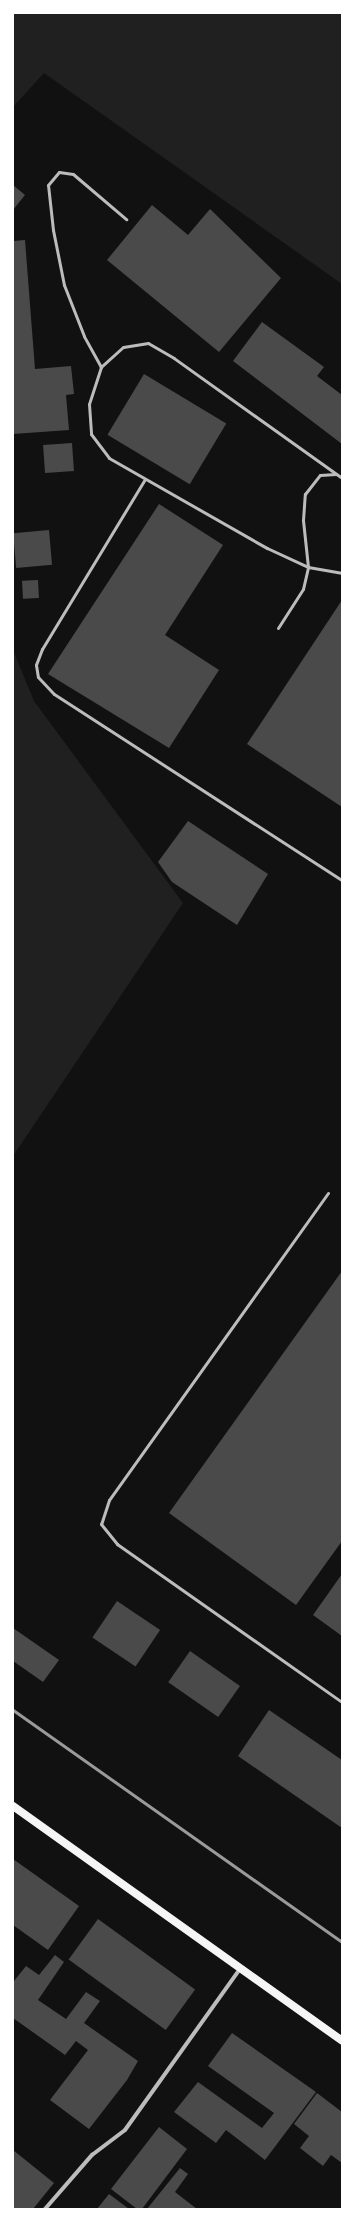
<!DOCTYPE html>
<html>
<head>
<meta charset="utf-8">
<style>
	body { margin:0 }
	#map { position:relative; width:355px; height:2222px; overflow:hidden; background:#111; font-family:Helvetica,sans-serif }
	div>[style] { position:absolute }
	.green>* { inset:0; background:#202020 }
	.building>* { inset:0; background:#4a4a4a; transform-origin:0 0 }
	.service>* { height:3px; margin:-1.5px; padding:0 1.5px; transform-origin:1.5px; border-radius:1.5px; background:#bcbcbc }
	.minor>* { height:4px; margin:-2px; padding:0 2px; transform-origin:2px; border-radius:2px; background:#bcbcbc }
	.secondary>* { height:8px; margin:-4px; padding:0 4px; transform-origin:4px; border-radius:4px; background:#f5f5f5 }
	.rail>* { height:3px; margin:-1.5px; padding:0 1.5px; transform-origin:1.5px; border-radius:1.5px; background:#9a9a9a }
	span { translate:-50% -50%; white-space:nowrap; text-align:center; line-height:1.15; -webkit-text-stroke:3px #fff; paint-order:stroke }
	.frame { position:absolute; inset:0; border:14px solid #fff; pointer-events:none }
</style>
</head>
<body>
<div id="map">
	<div class="green">
		<i style="clip-path:polygon(13px 13px,342px 13px,342px 284px,44px 73px,13px 107px)"></i>
		<i style="clip-path:polygon(13px 650px,34px 701px,183px 903px,13px 1156px)"></i>
	</div>
	<div class="building">
		<i style="clip-path:polygon(13px 185px,25px 195px,13px 210px)"></i>
		<i style="clip-path:polygon(152px 205px,188px 235px,210px 209px,281px 278px,219px 352px,107px 260px)"></i>
		<i style="clip-path:polygon(25px 240px,35px 369px,71px 366px,74px 394px,66px 395px,69px 430px,13px 434px,13px 241px)"></i>
		<i style="clip-path:polygon(262px 322px,324px 367px,317px 376px,342px 395px,342px 444px,233px 361px)"></i>
		<i style="left:144px;top:374px;width:96px;height:71px;rotate:31deg"></i>
		<i style="left:72px;top:443px;width:28px;height:29px;rotate:86deg"></i>
		<i style="clip-path:polygon(159px 504px,223px 545px,165px 635px,219px 670px,169px 748px,48px 674px)"></i>
		<i style="left:49px;top:530px;width:35px;height:36px;rotate:85deg"></i>
		<i style="left:38px;top:580px;width:18px;height:16px;rotate:87deg"></i>
		<i style="clip-path:polygon(342px 600px,342px 807px,247px 744px)"></i>
		<i style="clip-path:polygon(188px 821px,268px 874px,237px 925px,172px 882px,158px 862px)"></i>
		<i style="clip-path:polygon(342px 1271px,342px 1541px,296px 1605px,169px 1513px)"></i>
		<i style="clip-path:polygon(342px 1574px,342px 1636px,313px 1615px)"></i>
		<i style="left:117px;top:1601px;width:52px;height:44px;rotate:34deg"></i>
		<i style="clip-path:polygon(13px 1628px,59px 1660px,43px 1682px,13px 1661px)"></i>
		<i style="left:190px;top:1651px;width:61px;height:38px;rotate:35deg"></i>
		<i style="clip-path:polygon(269px 1710px,342px 1760px,342px 1828px,238px 1756px)"></i>
		<i style="clip-path:polygon(13px 1859px,79px 1906px,48px 1950px,13px 1925px)"></i>
		<i style="left:98px;top:1919px;width:120px;height:50px;rotate:36deg"></i>
		<i style="clip-path:polygon(55px 1955px,64px 1962px,38px 2000px,66px 2019px,86px 1992px,100px 2001px,84px 2023px,138px 2061px,127px 2080px,89px 2129px,50px 2100px,88px 2050px,76px 2041px,65px 2055px,13px 2018px,13px 1980px,14px 1981px,26px 1966px,39px 1975px)"></i>
		<i style="clip-path:polygon(232px 2033px,316px 2092px,265px 2160px,226px 2130px,216px 2143px,174px 2112px,198px 2082px,262px 2128px,274px 2113px,208px 2066px)"></i>
		<i style="clip-path:polygon(317px 2093px,342px 2112px,342px 2163px,331px 2155px,323px 2166px,300px 2148px,309px 2136px,294px 2124px)"></i>
		<i style="clip-path:polygon(159px 2127px,187px 2149px,142px 2209px,137px 2209px,111px 2189px)"></i>
		<i style="clip-path:polygon(13px 2150px,54px 2183px,33px 2209px,13px 2209px)"></i>
		<i style="clip-path:polygon(180px 2168px,188px 2174px,175px 2192px,197px 2209px,147px 2209px)"></i>
		<i style="clip-path:polygon(109px 2194px,129px 2209px,97px 2209px)"></i>
	</div>
	<div class="service">
		<i style="left:101px;top:367px;width:35px;rotate:-119deg"></i>
		<i style="left:84px;top:336px;width:55px;rotate:-111.4deg"></i>
		<i style="left:64px;top:285px;width:56px;rotate:-101.3deg"></i>
		<i style="left:53px;top:230px;width:45px;rotate:-96.3deg"></i>
		<i style="left:48px;top:185px;width:17px;rotate:-50deg"></i>
		<i style="left:59px;top:172px;width:14px;rotate:8deg"></i>
		<i style="left:73px;top:174px;width:70px;rotate:40.3deg"></i>
		<i style="left:342px;top:478px;width:206px;rotate:-144.5deg"></i>
		<i style="left:174px;top:358px;width:30px;rotate:-150deg"></i>
		<i style="left:148px;top:343px;width:25px;rotate:171deg"></i>
		<i style="left:123px;top:347px;width:30px;rotate:138deg"></i>
		<i style="left:101px;top:367px;width:39px;rotate:108deg"></i>
		<i style="left:89px;top:404px;width:30px;rotate:86deg"></i>
		<i style="left:91px;top:434px;width:30px;rotate:53deg"></i>
		<i style="left:109px;top:458px;width:182px;rotate:29.7deg"></i>
		<i style="left:267px;top:548px;width:45px;rotate:24.9deg"></i>
		<i style="left:308px;top:567px;width:35px;rotate:10deg"></i>
		<i style="left:145px;top:479px;width:199px;rotate:121.2deg"></i>
		<i style="left:42px;top:649px;width:17px;rotate:111deg"></i>
		<i style="left:36px;top:665px;width:12px;rotate:81deg"></i>
		<i style="left:38px;top:677px;width:23px;rotate:47deg"></i>
		<i style="left:54px;top:694px;width:343px;rotate:32.9deg"></i>
		<i style="left:278px;top:628px;width:46px;rotate:-57.3deg"></i>
		<i style="left:303px;top:589px;width:23px;rotate:-77deg"></i>
		<i style="left:308px;top:567px;width:47px;rotate:-96.1deg"></i>
		<i style="left:303px;top:520px;width:26px;rotate:-86deg"></i>
		<i style="left:305px;top:494px;width:24px;rotate:-52deg"></i>
		<i style="left:320px;top:475px;width:16px;rotate:-4deg"></i>
		<i style="left:328px;top:1193px;width:377px;rotate:125.5deg"></i>
		<i style="left:109px;top:1500px;width:25px;rotate:108deg"></i>
		<i style="left:101px;top:1524px;width:26px;rotate:51deg"></i>
		<i style="left:117px;top:1544px;width:275px;rotate:35.1deg"></i>
	</div>
	<div class="minor">
		<i style="left:45px;top:2209px;width:72px;rotate:-49deg"></i>
		<i style="left:92px;top:2155px;width:41px;rotate:-37.1deg"></i>
		<i style="left:125px;top:2130px;width:198px;rotate:-54.5deg"></i>
	</div>
	<div class="secondary">
		<i style="left:13px;top:1806px;width:404px;rotate:35.5deg"></i>
	</div>
	<div class="rail">
		<i style="left:13px;top:1710px;width:403px;rotate:35.2deg"></i>
	</div>
	<div class="frame"></div>
</div>
</body>
</html>
